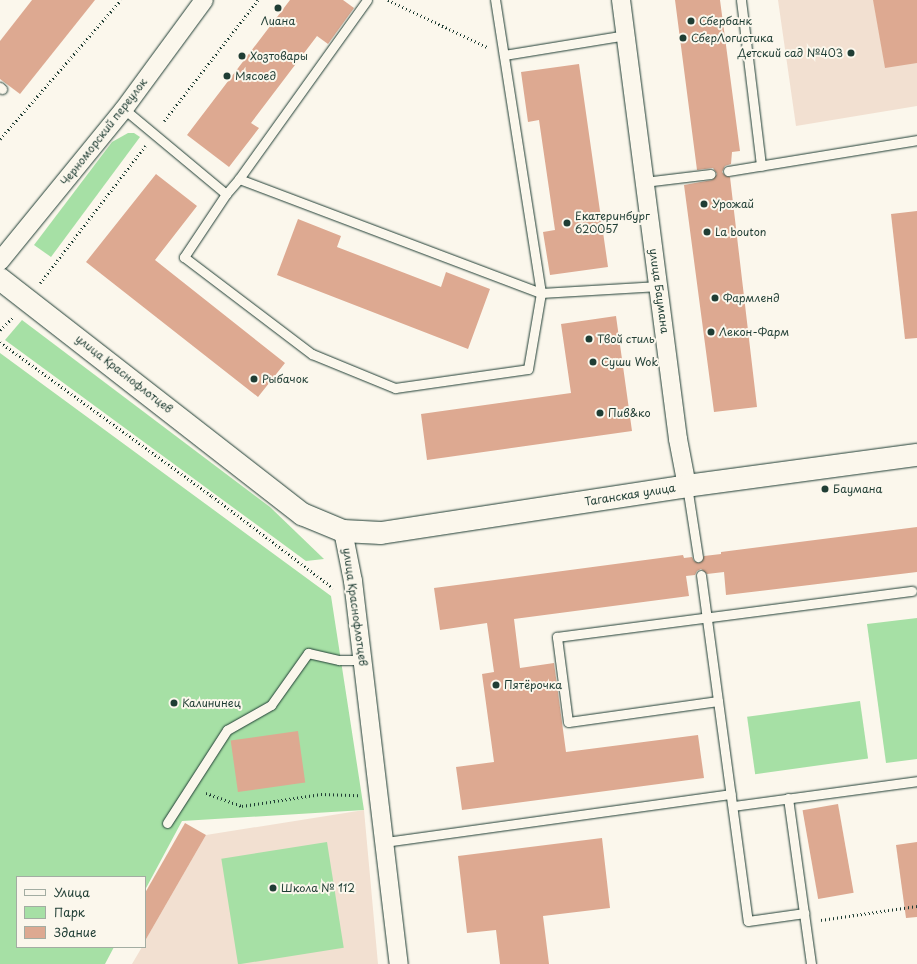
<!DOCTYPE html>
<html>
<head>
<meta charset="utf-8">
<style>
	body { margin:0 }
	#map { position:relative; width:917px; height:964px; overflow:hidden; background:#fbf7ec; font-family:"Playpen Sans",sans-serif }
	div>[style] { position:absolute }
	.built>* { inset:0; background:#f2e0d1 }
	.green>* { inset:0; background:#a6e0a5; transform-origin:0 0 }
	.building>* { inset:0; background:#dda991; transform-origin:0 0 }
	.path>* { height:2.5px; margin-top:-1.25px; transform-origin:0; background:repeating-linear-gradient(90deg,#1f3d34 0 1px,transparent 0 4px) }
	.roads { filter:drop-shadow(0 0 1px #1f3d34) drop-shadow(0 0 1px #1f3d34) }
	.service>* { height:9px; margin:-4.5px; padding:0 4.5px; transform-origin:4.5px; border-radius:4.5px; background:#fbf7ec }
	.minor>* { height:18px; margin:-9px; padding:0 9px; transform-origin:9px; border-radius:9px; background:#fbf7ec }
	.secondary>* { height:22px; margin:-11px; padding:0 11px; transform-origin:11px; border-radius:11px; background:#fbf7ec }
	.dots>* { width:11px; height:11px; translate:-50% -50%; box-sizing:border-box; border:2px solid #fbf7ec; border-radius:50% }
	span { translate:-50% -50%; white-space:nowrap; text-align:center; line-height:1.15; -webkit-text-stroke:4px #fbf7ec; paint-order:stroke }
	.poi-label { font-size:11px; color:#1f3d34 }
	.left { translate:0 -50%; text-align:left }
	.right { translate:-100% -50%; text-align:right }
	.street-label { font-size:11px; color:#1f3d34 }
	.legend { position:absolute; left:16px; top:876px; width:130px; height:72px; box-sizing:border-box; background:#fbf7ec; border:1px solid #a3ada2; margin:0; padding:5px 7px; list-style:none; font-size:12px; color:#1f3d34 }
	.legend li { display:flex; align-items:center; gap:8px; height:20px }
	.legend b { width:20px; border:1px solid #a3ada2 }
</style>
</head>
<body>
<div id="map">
	<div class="built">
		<i style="clip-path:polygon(778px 0,917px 0,917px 106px,796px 126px)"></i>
		<i style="clip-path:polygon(364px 810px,378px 964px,132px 964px,142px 947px,145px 947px,145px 941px,206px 835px)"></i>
	</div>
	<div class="green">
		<i style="clip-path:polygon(128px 133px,134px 133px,140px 137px,51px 257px,34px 245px,112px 142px)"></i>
		<i style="clip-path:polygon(22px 320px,270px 507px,324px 559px,306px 561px,5px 340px)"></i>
		<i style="clip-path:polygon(0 353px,331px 596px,364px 810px,182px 821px,145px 890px,145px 877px,17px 877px,17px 947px,114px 947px,105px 964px,0 964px)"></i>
		<i style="clip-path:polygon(917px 618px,917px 759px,886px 763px,867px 624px)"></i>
		<i style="left:860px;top:701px;width:58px;height:114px;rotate:82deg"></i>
		<i style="left:327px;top:842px;width:107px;height:107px;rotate:81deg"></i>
	</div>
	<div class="building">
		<i style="clip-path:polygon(32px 0,95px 0,20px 94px,0 79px,0 41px)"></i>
		<i style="clip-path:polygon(290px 0,343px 0,354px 8px,328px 44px,317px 36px,251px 123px,259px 128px,229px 167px,187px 135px)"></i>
		<i style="clip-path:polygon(675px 0,720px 0,740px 151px,732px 152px,731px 164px,725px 166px,722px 172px,726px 176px,730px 177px,757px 407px,714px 412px,684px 185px,712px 180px,717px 174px,713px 168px,697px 170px)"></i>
		<i style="clip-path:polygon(873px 0,917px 0,917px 63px,885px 68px)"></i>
		<i style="clip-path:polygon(579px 64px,608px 267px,550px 275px,543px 232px,555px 230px,539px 120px,528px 122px,521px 72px)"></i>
		<i style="clip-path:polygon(156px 174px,197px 206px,155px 260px,285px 363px,258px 397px,86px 262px)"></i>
		<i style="clip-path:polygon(917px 211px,917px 338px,905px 339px,891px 214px)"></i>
		<i style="clip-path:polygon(298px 219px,341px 236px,337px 247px,441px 287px,446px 272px,490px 289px,468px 349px,277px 275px)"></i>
		<i style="clip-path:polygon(616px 316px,632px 431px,427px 460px,421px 414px,571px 393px,561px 324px)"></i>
		<i style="clip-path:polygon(917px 527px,917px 572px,726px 595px,724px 572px,707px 574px,701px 569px,697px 571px,695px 575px,686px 576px,689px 596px,514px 619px,520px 668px,554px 663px,566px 752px,698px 735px,704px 778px,462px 810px,456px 767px,494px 762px,482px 674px,494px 672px,487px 623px,440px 630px,434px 588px,683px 555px,684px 558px,692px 557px,694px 561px,699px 563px,702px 561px,704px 556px,721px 554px,721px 552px)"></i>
		<i style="left:298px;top:731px;width:52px;height:68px;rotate:82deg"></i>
		<i style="left:838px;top:804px;width:90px;height:36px;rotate:80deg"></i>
		<i style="clip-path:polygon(185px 823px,206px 835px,145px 941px,145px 893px)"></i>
		<i style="clip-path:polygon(602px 838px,610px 908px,543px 916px,549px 964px,500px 964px,496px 930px,467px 933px,458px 856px)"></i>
		<i style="clip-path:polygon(917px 842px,917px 917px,906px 918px,896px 845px)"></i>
	</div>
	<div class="path">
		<i style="left:388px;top:0;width:110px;rotate:25.4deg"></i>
		<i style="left:164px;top:121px;width:153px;rotate:-52.2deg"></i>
		<i style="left:0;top:139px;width:184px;rotate:-49deg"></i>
		<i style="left:40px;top:283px;width:173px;rotate:-52.5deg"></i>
		<i style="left:0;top:330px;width:18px;rotate:-45deg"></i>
		<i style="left:0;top:342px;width:262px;rotate:36deg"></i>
		<i style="left:212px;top:496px;width:152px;rotate:37.2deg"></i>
		<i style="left:206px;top:793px;width:38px;rotate:20deg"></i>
		<i style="left:242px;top:806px;width:80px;rotate:-8.6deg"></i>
		<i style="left:321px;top:794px;width:38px;rotate:2deg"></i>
		<i style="left:821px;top:920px;width:97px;rotate:-8.3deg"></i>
	</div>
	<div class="roads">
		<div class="service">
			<i style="left:367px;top:0;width:220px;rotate:125.6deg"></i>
			<i style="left:239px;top:179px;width:20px;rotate:131deg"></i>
			<i style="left:226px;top:194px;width:76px;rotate:123.7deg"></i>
			<i style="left:184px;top:257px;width:161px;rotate:37.2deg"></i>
			<i style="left:312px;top:354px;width:90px;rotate:22.3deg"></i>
			<i style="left:395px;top:388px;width:134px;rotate:-8.1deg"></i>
			<i style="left:528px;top:369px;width:77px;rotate:-80.3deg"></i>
			<i style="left:541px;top:293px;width:297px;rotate:-98.9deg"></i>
			<i style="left:741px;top:0;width:167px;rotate:83.1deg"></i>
			<i style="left:504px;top:55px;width:124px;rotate:-9.3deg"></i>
			<i style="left:0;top:87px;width:3px;rotate:45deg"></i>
			<i style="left:124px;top:109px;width:133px;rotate:39.8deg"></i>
			<i style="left:728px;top:171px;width:192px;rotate:-9.3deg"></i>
			<i style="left:239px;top:179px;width:323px;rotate:20.7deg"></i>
			<i style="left:541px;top:293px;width:118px;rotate:-3.4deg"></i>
			<i style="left:644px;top:182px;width:67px;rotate:-6.8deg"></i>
			<i style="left:687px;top:486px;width:72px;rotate:81.2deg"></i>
			<i style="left:701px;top:575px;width:349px;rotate:82.3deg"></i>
			<i style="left:748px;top:921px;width:57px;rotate:-8.1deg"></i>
			<i style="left:718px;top:701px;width:151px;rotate:172deg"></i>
			<i style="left:568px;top:722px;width:86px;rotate:-97.4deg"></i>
			<i style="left:557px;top:637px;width:358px;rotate:-7.4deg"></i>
			<i style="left:788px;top:798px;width:168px;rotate:82.1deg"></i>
			<i style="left:733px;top:806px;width:186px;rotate:-7.7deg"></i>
			<i style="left:167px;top:823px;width:111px;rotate:-57.2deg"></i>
			<i style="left:227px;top:730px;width:51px;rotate:-29.6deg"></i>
			<i style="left:271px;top:705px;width:64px;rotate:-54.6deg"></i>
			<i style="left:308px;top:653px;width:32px;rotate:13deg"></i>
			<i style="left:339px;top:660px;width:24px"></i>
			<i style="left:385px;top:842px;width:349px;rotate:-7.9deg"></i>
		</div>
		<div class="minor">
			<i style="left:621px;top:0;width:443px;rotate:82.6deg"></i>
			<i style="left:678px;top:439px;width:48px;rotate:79.2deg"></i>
			<i style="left:0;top:261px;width:196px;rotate:-50.8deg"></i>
			<i style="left:124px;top:109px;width:135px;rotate:-53.7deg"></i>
			<i style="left:343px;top:531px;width:51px;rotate:78.7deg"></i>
			<i style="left:353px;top:581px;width:386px;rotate:83.2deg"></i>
		</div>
		<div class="secondary">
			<i style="left:0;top:279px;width:383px;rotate:37.9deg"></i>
			<i style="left:302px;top:514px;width:44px;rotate:22.5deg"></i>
			<i style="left:343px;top:531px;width:38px;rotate:3deg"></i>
			<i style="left:381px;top:533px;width:310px;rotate:-8.7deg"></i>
			<i style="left:687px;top:486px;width:232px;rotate:-7.7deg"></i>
		</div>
	</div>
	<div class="dots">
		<i style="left:278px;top:8px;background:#1f3d34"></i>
		<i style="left:691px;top:21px;background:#1f3d34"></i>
		<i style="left:683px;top:38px;background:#1f3d34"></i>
		<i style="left:851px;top:53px;background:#1f3d34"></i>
		<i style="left:242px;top:56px;background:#1f3d34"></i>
		<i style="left:227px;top:76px;background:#1f3d34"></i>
		<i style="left:704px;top:204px;background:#1f3d34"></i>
		<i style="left:567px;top:223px;background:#1f3d34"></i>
		<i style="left:707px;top:232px;background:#1f3d34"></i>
		<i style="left:715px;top:298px;background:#1f3d34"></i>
		<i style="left:711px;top:332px;background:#1f3d34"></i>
		<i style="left:589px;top:339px;background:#1f3d34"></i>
		<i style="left:593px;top:362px;background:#1f3d34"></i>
		<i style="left:254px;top:379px;background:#1f3d34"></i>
		<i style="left:600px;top:413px;background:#1f3d34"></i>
		<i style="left:825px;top:489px;background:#1f3d34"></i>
		<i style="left:496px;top:685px;background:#1f3d34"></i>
		<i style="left:174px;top:703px;background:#1f3d34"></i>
		<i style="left:273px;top:888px;background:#1f3d34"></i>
	</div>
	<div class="poi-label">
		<span style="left:278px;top:21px">Лиана</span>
		<span class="left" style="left:699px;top:21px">Сбербанк</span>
		<span class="left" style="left:691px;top:38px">СберЛогистика</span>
		<span class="right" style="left:843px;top:53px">Детский сад №403</span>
		<span class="left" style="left:250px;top:56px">Хозтовары</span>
		<span class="left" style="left:235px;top:76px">Мясоед</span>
		<span class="left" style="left:712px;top:204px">Урожай</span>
		<span class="left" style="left:575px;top:223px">Екатеринбург<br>620057</span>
		<span class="left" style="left:715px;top:232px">La bouton</span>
		<span class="left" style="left:723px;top:298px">Фармленд</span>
		<span class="left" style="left:719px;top:332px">Лекон-Фарм</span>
		<span class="left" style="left:597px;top:339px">Твой стиль</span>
		<span class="left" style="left:601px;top:362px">Суши Wok</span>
		<span class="left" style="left:262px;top:379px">Рыбачок</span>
		<span class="left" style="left:608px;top:413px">Пив&amp;ко</span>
		<span class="left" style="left:833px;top:489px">Баумана</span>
		<span class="left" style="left:504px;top:685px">Пятёрочка</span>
		<span class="left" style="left:182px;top:703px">Калининец</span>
		<span class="left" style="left:281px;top:888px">Школа № 112</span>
	</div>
	<div class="street-label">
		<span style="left:104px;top:132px;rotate:-52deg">Черноморский переулок</span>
		<span style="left:659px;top:291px;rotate:82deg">улица Баумана</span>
		<span style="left:124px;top:374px;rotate:38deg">улица Краснофлотцев</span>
		<span style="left:630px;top:495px;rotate:-9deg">Таганская улица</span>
		<span style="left:355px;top:607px;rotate:82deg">улица Краснофлотцев</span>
	</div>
	<ul class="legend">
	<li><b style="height:5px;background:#fbf7ec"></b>Улица</li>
	<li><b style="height:11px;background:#a6e0a5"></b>Парк</li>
	<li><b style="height:11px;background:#dda991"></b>Здание</li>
	</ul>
</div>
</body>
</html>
